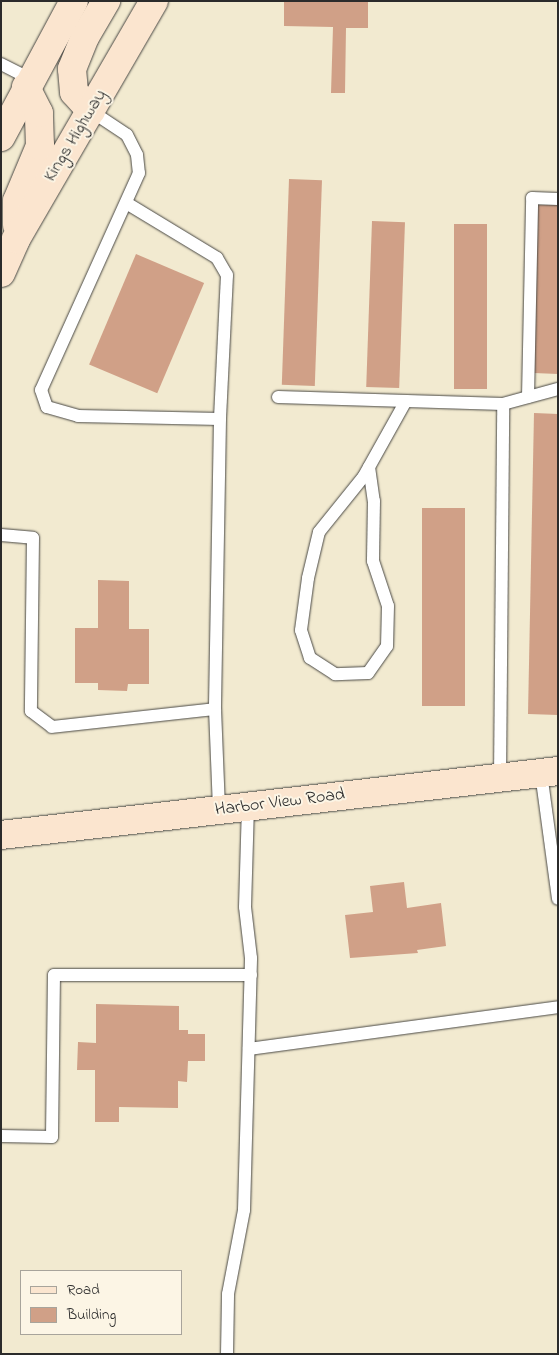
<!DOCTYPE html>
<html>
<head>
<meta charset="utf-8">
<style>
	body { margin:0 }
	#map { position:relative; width:559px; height:1355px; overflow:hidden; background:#f2ead0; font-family:"Indie Flower",sans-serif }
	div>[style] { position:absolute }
	.building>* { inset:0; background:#d0a087; transform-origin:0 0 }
	.roads { filter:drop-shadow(0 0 1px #494844) drop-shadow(0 0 1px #494844) }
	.service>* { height:12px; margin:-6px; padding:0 6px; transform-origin:6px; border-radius:6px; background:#fff }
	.secondary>* { height:28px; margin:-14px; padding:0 14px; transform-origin:14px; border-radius:14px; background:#fbe5cf }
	span { translate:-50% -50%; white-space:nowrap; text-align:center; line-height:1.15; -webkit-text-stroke:4px #fcf5e5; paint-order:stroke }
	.street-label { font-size:18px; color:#2b2b2b }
	.frame { position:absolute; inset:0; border:2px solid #2b2b2b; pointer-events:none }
	.legend { position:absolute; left:20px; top:1270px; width:162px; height:65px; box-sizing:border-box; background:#fcf5e5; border:1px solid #a8a49b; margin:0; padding:6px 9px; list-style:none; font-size:15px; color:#2b2b2b }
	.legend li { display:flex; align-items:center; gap:10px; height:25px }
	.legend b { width:25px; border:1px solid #a8a49b }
</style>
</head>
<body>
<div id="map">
	<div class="building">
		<i style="clip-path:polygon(284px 1px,368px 1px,368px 28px,346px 28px,345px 93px,331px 93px,333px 27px,284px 26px)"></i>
		<i style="left:289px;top:179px;width:33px;height:206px;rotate:2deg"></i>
		<i style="clip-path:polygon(538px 205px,558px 205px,558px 374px,534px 373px)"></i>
		<i style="left:372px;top:221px;width:33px;height:166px;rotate:2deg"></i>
		<i style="left:454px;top:224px;width:33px;height:165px"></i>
		<i style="left:136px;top:254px;width:74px;height:120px;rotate:23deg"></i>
		<i style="clip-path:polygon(534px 413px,558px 414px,558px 715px,528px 714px)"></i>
		<i style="left:422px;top:508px;width:43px;height:198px"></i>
		<i style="clip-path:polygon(98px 580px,129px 581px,129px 629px,149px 629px,149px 684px,128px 684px,127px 691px,98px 690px,98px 683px,75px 683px,75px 628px,98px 628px)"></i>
		<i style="clip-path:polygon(404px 882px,407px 908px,441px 903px,446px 946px,417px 950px,418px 953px,350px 958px,345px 915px,373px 912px,370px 886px)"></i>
		<i style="clip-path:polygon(96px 1004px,179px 1006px,179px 1030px,188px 1030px,188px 1034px,205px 1034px,205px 1061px,188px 1061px,187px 1082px,178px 1081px,178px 1108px,119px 1107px,119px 1122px,95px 1122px,95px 1070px,77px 1070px,78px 1042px,96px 1043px)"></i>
	</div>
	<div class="roads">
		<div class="service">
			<i style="left:1px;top:64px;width:34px;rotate:27deg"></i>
			<i style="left:91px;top:111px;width:43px;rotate:33.7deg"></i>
			<i style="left:127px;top:135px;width:22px;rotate:63deg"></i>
			<i style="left:137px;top:155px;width:18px;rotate:84deg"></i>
			<i style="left:139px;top:173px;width:238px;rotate:114.3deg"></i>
			<i style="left:41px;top:390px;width:18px;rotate:71deg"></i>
			<i style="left:47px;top:407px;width:32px;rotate:16deg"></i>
			<i style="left:78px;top:416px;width:142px;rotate:1.2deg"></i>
			<i style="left:220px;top:419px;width:290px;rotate:91deg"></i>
			<i style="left:215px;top:709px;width:101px;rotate:87.7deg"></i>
			<i style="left:128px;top:204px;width:104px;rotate:31.2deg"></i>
			<i style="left:217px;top:258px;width:20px;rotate:60deg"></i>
			<i style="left:227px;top:275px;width:144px;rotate:92.8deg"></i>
			<i style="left:278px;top:397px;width:225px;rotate:1.8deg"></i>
			<i style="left:528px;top:397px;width:199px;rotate:-88.8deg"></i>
			<i style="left:532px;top:198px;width:26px;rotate:2deg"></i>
			<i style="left:369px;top:467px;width:34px;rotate:82deg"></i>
			<i style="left:374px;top:501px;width:60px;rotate:91deg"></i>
			<i style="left:373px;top:561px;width:47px;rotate:71.6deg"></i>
			<i style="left:388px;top:606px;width:40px;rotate:91.4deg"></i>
			<i style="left:387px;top:646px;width:33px;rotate:125deg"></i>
			<i style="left:368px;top:673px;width:33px;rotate:178deg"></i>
			<i style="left:335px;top:674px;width:30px;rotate:-147deg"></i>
			<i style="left:310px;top:658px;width:29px;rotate:-108deg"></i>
			<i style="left:301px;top:630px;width:52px;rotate:-82.3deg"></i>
			<i style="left:308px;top:578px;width:47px;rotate:-76.6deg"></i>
			<i style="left:319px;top:532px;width:72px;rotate:-51.2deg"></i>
			<i style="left:364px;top:476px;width:86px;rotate:-60.8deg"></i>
			<i style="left:1px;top:535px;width:32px;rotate:5deg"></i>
			<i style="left:33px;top:538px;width:173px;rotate:90.7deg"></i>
			<i style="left:31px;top:711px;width:26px;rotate:37deg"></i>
			<i style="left:52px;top:727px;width:164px;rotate:-6.3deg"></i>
			<i style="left:541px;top:773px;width:127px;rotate:82.3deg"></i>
			<i style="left:500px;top:777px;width:373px;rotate:-89.5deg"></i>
			<i style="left:503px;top:404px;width:57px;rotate:-15.3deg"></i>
			<i style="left:249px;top:1049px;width:312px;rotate:-7.7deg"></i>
			<i style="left:1px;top:1136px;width:51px;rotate:1.1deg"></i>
			<i style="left:52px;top:1137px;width:162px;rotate:-89.3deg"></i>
			<i style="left:54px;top:975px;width:197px"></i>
			<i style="left:227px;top:1354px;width:60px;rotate:-89deg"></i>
			<i style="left:228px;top:1294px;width:86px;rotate:-79.2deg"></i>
			<i style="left:244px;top:1210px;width:252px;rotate:-88.4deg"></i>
			<i style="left:251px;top:958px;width:51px;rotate:-96.7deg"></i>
			<i style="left:245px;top:907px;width:101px;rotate:-88.3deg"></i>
		</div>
		<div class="secondary">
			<i style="left:91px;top:111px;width:25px;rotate:-132deg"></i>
			<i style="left:74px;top:92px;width:23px;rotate:-95deg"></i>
			<i style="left:72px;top:69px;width:35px;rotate:-68deg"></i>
			<i style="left:85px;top:37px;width:42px;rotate:-59.7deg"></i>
			<i style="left:1px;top:137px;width:154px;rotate:-61.8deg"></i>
			<i style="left:17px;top:225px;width:24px;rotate:-90deg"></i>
			<i style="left:17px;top:201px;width:60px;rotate:-67.3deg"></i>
			<i style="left:40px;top:146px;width:33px;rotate:-92deg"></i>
			<i style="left:39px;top:113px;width:29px;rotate:-117deg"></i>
			<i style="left:1px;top:273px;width:37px;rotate:-66deg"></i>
			<i style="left:16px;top:239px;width:275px;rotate:-59.9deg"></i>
			<i style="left:1px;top:835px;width:561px;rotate:-6.55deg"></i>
		</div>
	</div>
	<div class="street-label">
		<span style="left:76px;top:136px;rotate:-59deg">Kings Highway</span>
		<span style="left:280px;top:803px;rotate:-7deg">Harbor View Road</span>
	</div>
	<div class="frame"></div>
	<ul class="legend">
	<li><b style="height:6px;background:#fbe5cf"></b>Road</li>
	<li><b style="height:14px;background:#d0a087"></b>Building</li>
	</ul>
</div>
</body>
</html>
